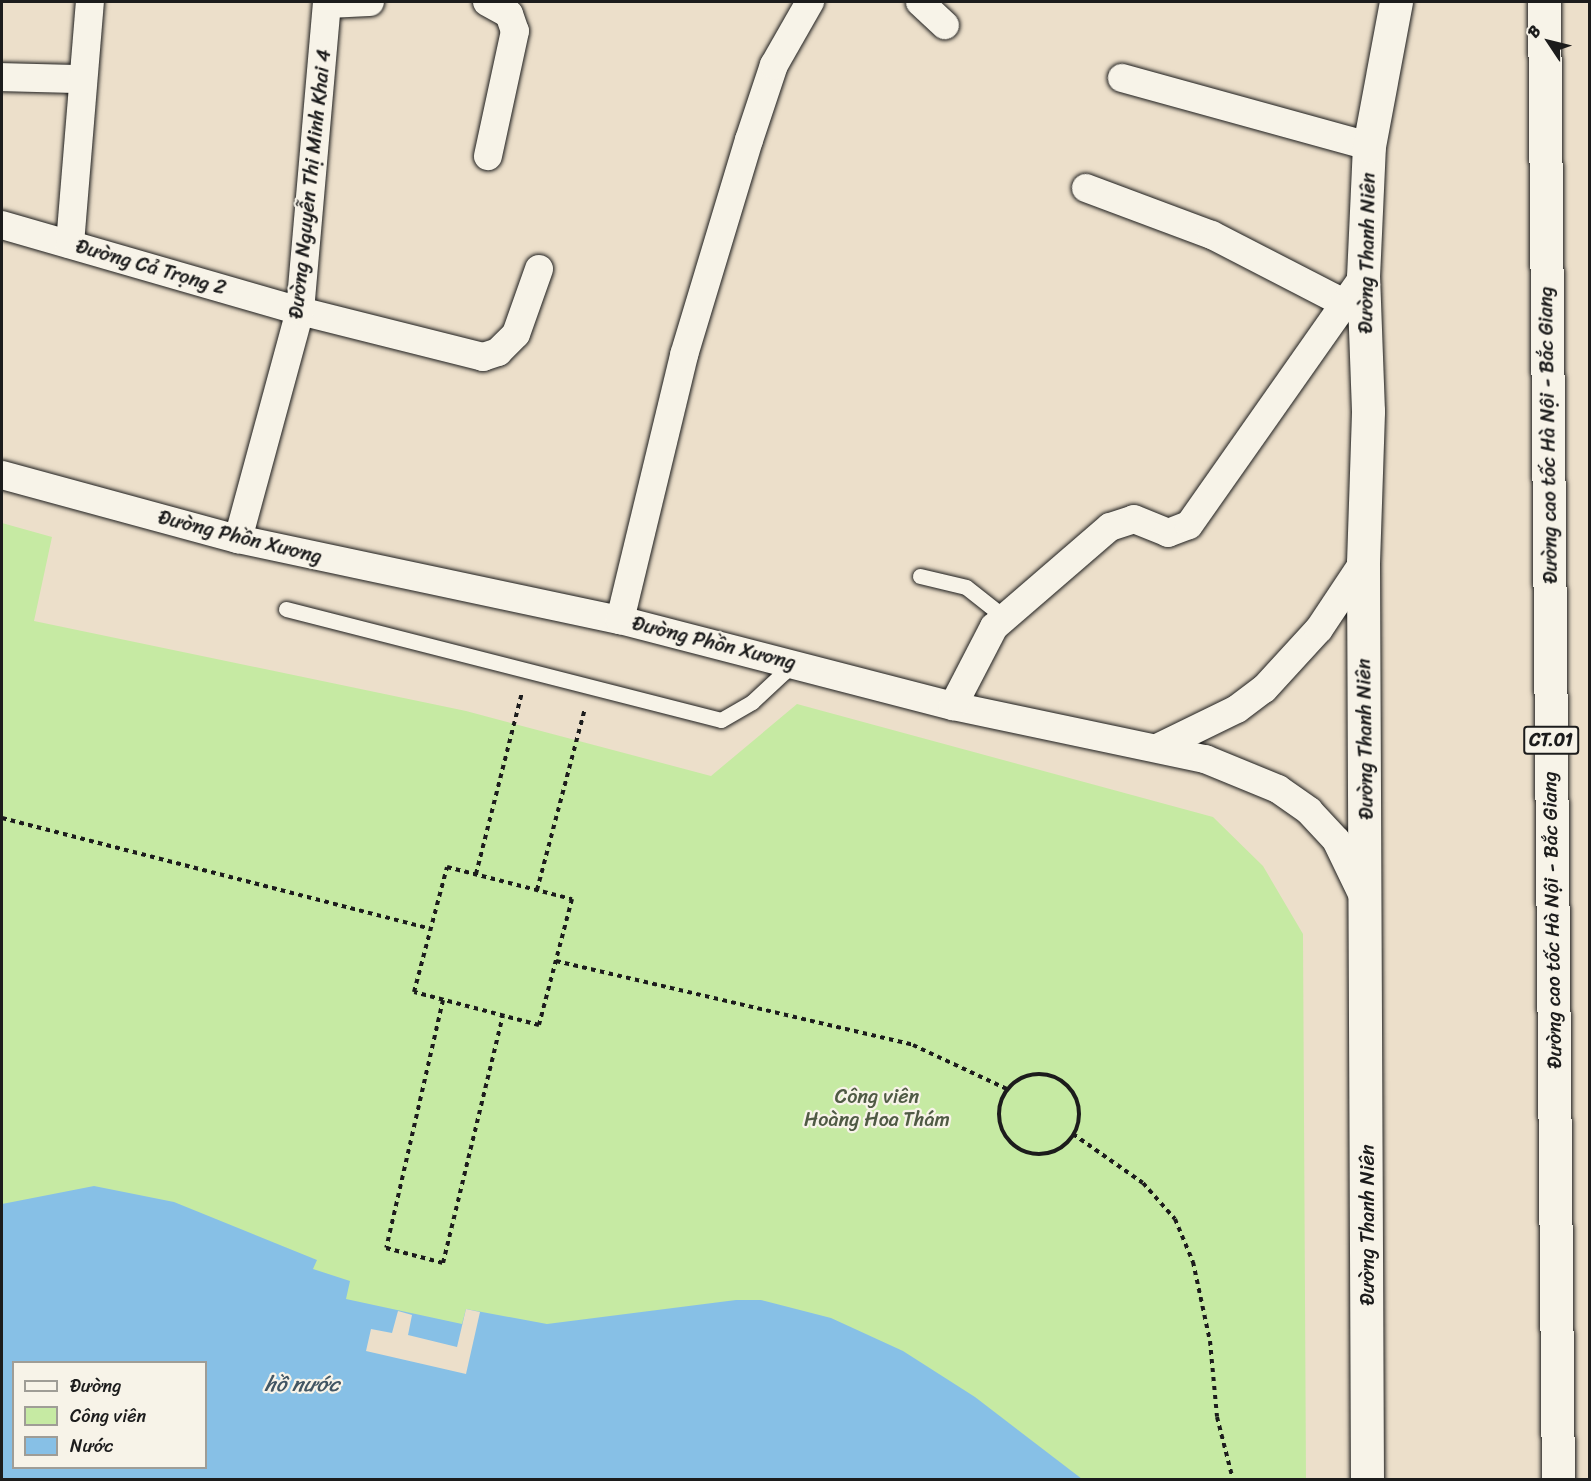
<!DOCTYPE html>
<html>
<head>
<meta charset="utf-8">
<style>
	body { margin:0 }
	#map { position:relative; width:1591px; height:1481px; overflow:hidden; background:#ecdfca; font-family:Sriracha,sans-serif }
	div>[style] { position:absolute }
	.green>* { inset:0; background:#c6eaa3 }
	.water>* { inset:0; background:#87c0e6 }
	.pier>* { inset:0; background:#ecdfca }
	.path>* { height:4px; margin-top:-2px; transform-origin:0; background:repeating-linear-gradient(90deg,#1c1c1c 0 4.5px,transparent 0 9px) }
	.path>.ring { margin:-2px; padding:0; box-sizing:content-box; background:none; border:4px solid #1c1c1c; border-radius:50% }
	.roads { filter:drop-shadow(0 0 2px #1c1c1c) drop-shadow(0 0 2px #1c1c1c) }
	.service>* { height:15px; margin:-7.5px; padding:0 7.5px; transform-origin:7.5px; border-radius:7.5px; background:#f7f3e8 }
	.minor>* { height:28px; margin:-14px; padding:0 14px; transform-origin:14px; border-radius:14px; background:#f7f3e8 }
	.tertiary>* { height:33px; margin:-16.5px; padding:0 16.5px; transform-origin:16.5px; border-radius:16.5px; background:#f7f3e8 }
	.motorway>* { height:33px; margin:-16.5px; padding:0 16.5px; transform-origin:16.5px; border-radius:16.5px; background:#f7f3e8 }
	span { translate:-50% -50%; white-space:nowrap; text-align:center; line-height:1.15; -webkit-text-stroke:4.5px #f7f3e8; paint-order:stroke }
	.shield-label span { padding:2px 4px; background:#f7f3e8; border:2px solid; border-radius:4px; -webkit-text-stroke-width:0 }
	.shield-label { font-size:18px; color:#1c1c1c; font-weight:700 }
	.street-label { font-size:20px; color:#1c1c1c }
	.park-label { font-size:20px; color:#4f5a44 }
	.water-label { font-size:21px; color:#415563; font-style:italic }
	.frame { position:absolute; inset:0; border:3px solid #1c1c1c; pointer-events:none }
	.legend { position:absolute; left:12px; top:1361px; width:195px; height:108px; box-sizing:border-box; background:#f7f3e8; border:2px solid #9f9d96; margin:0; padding:8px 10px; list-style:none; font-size:18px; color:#1c1c1c }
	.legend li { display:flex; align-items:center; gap:12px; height:30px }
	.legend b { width:30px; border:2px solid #9f9d96 }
	.north { position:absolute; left:1519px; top:12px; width:60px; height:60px; -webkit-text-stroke:4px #f7f3e8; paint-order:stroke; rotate:305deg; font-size:16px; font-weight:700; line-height:24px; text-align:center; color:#1c1c1c }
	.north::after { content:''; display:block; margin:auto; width:21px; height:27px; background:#1c1c1c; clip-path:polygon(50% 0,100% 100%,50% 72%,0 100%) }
</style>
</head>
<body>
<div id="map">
	<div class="green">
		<i style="clip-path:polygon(evenodd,2px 523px,52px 537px,34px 621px,466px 711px,711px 776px,797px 704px,1213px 817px,1263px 866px,1303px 934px,1306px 1479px,2px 1479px,2px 523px,14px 1362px,206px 1362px,206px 1468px,14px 1468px,14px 1362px)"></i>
	</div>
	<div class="water">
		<i style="clip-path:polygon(evenodd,94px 1186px,174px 1202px,317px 1260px,313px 1269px,350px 1281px,346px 1299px,462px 1324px,466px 1309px,547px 1324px,736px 1300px,761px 1300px,831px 1318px,903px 1351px,975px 1397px,1082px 1479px,2px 1479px,2px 1204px,94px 1186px,14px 1362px,206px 1362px,206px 1468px,14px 1468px,14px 1362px)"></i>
	</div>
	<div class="pier">
		<i style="clip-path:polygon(466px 1309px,480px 1312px,466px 1374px,366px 1351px,371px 1329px,392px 1333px,398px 1311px,412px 1315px,408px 1335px,457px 1347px)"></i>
	</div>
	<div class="path">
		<i style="left:2px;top:818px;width:443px;rotate:14.5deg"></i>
		<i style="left:447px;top:867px;width:129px;rotate:14.4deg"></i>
		<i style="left:572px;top:899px;width:130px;rotate:104.7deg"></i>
		<i style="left:539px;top:1025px;width:129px;rotate:-165.2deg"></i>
		<i style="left:414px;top:992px;width:129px;rotate:-75.2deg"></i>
		<i style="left:476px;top:874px;width:188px;rotate:-75.8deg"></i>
		<i style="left:537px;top:890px;width:188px;rotate:-75.2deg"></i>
		<i style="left:556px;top:961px;width:367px;rotate:13.2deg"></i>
		<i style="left:913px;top:1045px;width:104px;rotate:25.1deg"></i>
		<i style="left:443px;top:1000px;width:254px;rotate:102.9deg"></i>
		<i style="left:386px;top:1248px;width:59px;rotate:14.7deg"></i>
		<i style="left:443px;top:1263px;width:255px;rotate:-76.4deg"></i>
		<i class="ring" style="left:999px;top:1074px;width:76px;height:76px"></i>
		<i style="left:1073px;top:1134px;width:85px;rotate:35deg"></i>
		<i style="left:1143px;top:1183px;width:48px;rotate:48.4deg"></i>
		<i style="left:1175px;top:1219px;width:47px;rotate:67.3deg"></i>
		<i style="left:1193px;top:1262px;width:81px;rotate:77.9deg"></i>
		<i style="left:1210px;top:1341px;width:76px;rotate:84.7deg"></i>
		<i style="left:1217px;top:1417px;width:65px;rotate:75.7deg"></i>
	</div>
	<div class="roads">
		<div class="service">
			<i style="left:920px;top:576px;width:47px;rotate:13.4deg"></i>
			<i style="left:966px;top:587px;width:48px;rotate:38.3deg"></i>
			<i style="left:286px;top:609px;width:449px;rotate:14.3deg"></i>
			<i style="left:721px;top:720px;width:36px;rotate:-30deg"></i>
			<i style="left:752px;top:702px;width:57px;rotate:-42.9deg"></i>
		</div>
		<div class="minor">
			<i style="left:487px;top:2px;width:25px;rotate:29deg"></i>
			<i style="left:509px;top:14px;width:18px;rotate:71deg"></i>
			<i style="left:515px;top:31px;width:128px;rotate:102.2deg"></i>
			<i style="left:920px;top:2px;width:34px;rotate:43deg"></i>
			<i style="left:327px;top:4px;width:43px;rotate:-2.7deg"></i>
			<i style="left:2px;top:77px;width:79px;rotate:1.5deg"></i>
			<i style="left:1122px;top:78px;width:256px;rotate:15.4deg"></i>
			<i style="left:1086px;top:188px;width:134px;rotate:20.5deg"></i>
			<i style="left:1212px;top:235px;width:148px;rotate:27.3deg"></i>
			<i style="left:2px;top:225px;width:310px;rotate:16.1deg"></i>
			<i style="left:300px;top:311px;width:189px;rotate:14.1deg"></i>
			<i style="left:483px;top:357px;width:16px;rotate:-18deg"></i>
			<i style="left:498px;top:352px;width:25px;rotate:-45deg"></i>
			<i style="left:516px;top:334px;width:69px;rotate:-70.5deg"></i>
			<i style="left:70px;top:244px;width:243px;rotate:-85.3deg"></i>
			<i style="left:2px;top:475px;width:245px;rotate:15.2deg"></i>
			<i style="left:238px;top:539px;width:390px;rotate:12deg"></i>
			<i style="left:620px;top:620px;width:344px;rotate:14.5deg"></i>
			<i style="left:953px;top:706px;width:258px;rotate:11.9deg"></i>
			<i style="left:1205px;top:759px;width:79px;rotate:22.3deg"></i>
			<i style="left:1278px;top:789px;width:38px;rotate:35deg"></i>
			<i style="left:1309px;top:811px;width:40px;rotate:47deg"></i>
			<i style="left:1336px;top:840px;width:67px;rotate:64.2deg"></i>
			<i style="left:238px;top:539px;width:236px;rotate:-74.8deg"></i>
			<i style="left:300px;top:311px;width:310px;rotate:-85deg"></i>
			<i style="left:620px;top:620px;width:273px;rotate:-76.4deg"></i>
			<i style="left:684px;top:355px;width:225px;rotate:-73.2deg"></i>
			<i style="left:749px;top:140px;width:79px;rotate:-71.6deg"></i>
			<i style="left:774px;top:65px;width:73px;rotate:-60.3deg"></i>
			<i style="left:953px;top:706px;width:89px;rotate:-62.6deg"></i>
			<i style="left:994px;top:627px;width:153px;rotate:-40.8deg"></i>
			<i style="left:1110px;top:527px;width:25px;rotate:-18deg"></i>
			<i style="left:1134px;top:519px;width:37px;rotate:22deg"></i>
			<i style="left:1168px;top:533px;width:22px;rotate:-21deg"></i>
			<i style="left:1189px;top:525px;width:303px;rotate:-54.9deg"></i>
			<i style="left:1157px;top:748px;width:89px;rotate:-26deg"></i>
			<i style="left:1237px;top:709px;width:34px;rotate:-37deg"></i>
			<i style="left:1264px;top:689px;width:81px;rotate:-47.5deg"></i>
			<i style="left:1319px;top:629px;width:79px;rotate:-56.3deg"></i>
		</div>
		<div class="tertiary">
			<i style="left:1367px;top:1480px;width:917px;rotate:-90.25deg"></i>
			<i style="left:1363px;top:563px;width:152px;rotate:-88.1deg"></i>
			<i style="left:1368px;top:411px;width:134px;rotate:-92.1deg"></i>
			<i style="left:1363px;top:277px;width:131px;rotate:-87.4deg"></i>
			<i style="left:1369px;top:146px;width:147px;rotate:-79.4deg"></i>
		</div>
		<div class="motorway">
			<i style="left:1544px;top:2px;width:1478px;rotate:89.46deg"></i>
		</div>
	</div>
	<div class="shield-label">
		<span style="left:1551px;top:740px">CT.01</span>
	</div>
	<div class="street-label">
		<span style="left:310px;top:184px;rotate:-84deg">Đường Nguyễn Thị Minh Khai 4</span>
		<span style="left:1367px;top:253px;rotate:-89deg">Đường Thanh Niên</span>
		<span style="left:151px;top:267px;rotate:16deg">Đường Cả Trọng 2</span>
		<span style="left:1548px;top:435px;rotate:-91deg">Đường cao tốc Hà Nội - Bắc Giang</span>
		<span style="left:240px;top:537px;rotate:14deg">Đường Phồn Xương</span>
		<span style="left:714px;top:643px;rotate:14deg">Đường Phồn Xương</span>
		<span style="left:1365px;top:739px;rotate:-91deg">Đường Thanh Niên</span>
		<span style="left:1552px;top:920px;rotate:-91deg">Đường cao tốc Hà Nội - Bắc Giang</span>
		<span style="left:1367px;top:1225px;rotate:-90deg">Đường Thanh Niên</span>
	</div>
	<div class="park-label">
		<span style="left:877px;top:1108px">Công viên<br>Hoàng Hoa Thám</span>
	</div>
	<div class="water-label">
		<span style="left:302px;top:1384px">hồ nước</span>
	</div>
	<div class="frame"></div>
	<ul class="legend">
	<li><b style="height:8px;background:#f7f3e8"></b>Đường</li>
	<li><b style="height:16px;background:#c6eaa3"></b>Công viên</li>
	<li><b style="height:16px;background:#87c0e6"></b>Nước</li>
	</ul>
	<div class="north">B</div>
</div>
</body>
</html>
